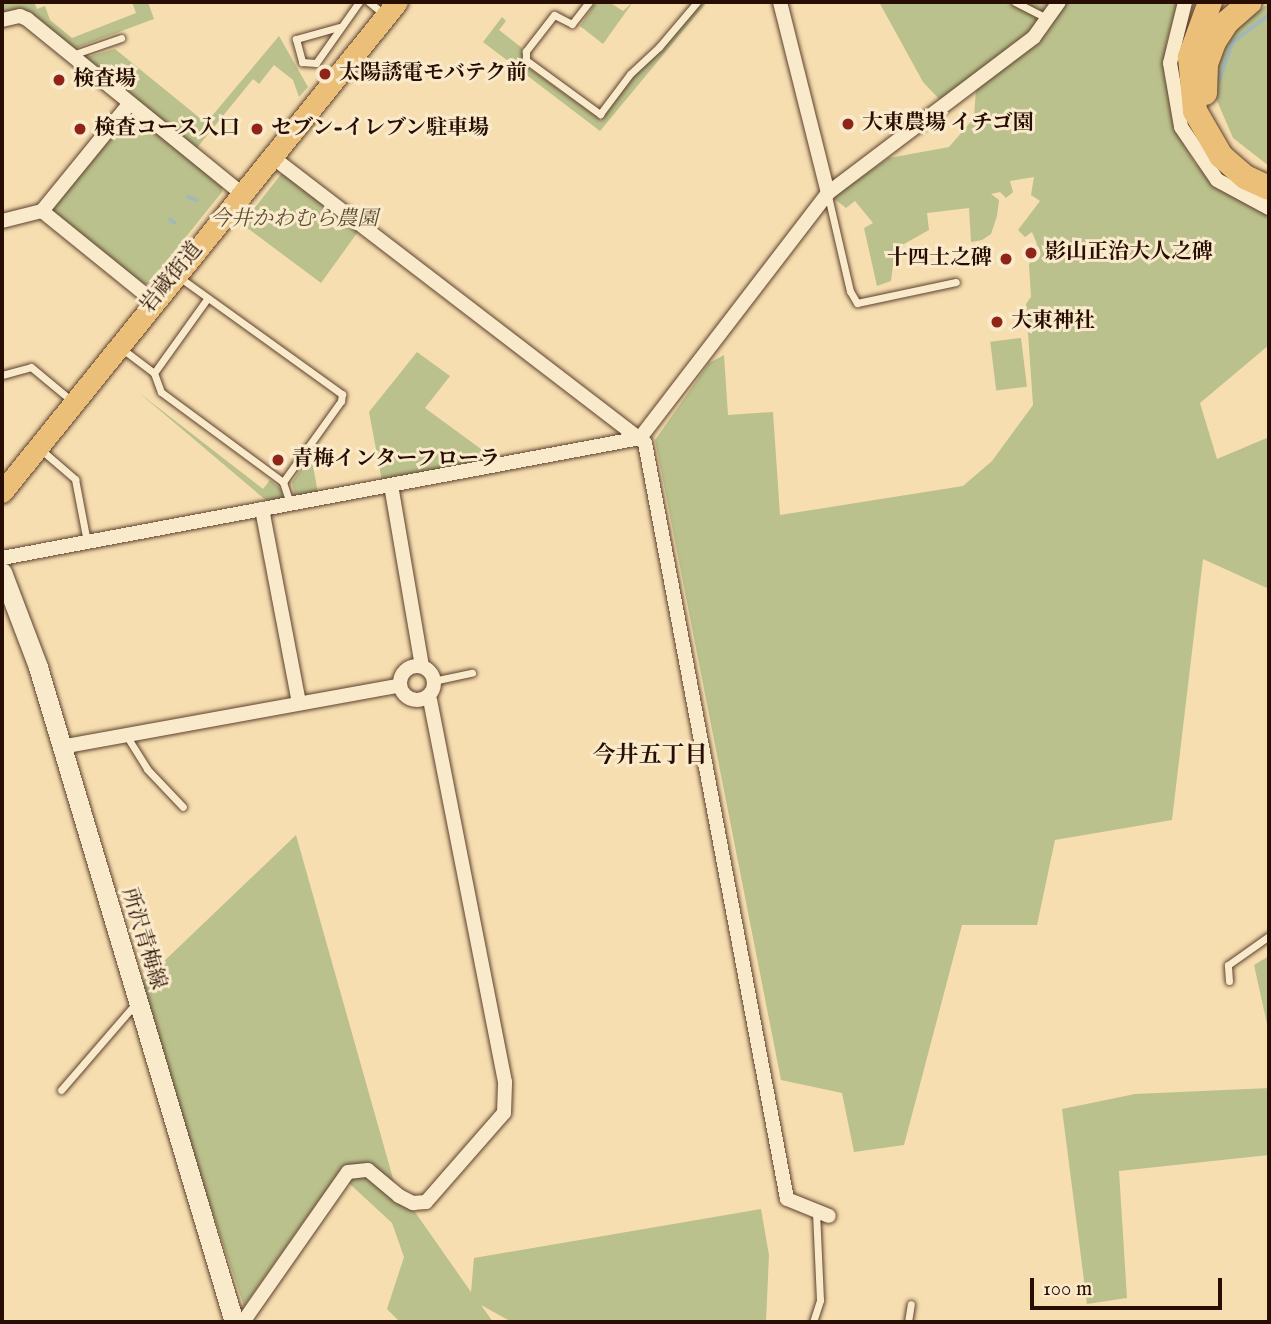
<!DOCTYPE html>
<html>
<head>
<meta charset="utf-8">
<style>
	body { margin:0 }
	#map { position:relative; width:1271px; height:1324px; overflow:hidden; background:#f7deb0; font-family:"IM FELL English","Noto Serif JP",serif }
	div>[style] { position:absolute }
	.green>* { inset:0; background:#bbc18c; transform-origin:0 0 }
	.stream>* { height:3.5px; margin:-1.75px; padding:0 1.75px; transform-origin:1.75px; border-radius:1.75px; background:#a3b9b7 }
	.roads { filter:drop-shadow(0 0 2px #5c412e) drop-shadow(0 0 2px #5c412e) }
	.lane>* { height:7px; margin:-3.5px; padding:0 3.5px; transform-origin:3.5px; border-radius:3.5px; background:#faeacc }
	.street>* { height:14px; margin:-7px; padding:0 7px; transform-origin:7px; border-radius:7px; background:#faeacc }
	.street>.ring { margin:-7px; padding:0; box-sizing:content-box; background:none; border:14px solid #faeacc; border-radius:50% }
	.secondary>* { height:19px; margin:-9.5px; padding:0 9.5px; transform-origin:9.5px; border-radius:9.5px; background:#faeacc }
	.primary>* { height:21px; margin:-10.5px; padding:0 10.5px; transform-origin:10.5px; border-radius:10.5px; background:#ecbf78 }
	.highway>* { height:24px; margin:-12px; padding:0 12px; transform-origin:12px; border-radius:12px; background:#ecbf78 }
	.dots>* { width:19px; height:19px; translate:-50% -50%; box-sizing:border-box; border:4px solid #faeacc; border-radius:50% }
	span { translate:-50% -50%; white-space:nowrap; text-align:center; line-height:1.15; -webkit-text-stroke:6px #faeacc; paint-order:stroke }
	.poi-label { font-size:21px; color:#280d02; font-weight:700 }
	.left { translate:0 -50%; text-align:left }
	.right { translate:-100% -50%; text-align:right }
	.park-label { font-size:21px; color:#5b4c32; font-style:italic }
	.street-label { font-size:21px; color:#280d02 }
	.neighbourhood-label { font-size:23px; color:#280d02; font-weight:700 }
	.frame { position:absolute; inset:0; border:4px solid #280d02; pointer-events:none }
	.scale { position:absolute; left:1030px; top:1278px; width:192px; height:32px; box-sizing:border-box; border:4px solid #280d02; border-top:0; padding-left:9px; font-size:21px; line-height:24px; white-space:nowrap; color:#280d02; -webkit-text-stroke:5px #faeacc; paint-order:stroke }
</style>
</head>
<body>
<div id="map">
	<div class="green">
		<i style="clip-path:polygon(34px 2px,37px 9px,45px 6px,50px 20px,72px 38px,136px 13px,132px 2px,148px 2px,154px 19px,73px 49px,23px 9px,2px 14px,2px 4px)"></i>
		<i style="clip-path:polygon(596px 2px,609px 2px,623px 11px,633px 2px,603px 44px,580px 26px)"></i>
		<i style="clip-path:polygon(701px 2px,707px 2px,600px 131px,483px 42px,502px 17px,506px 21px,499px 30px,522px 48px,522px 63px,601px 120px,632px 77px)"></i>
		<i style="clip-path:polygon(879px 2px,1052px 2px,1034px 29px,941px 101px,923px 82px)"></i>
		<i style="clip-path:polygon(1066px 2px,1178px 2px,1167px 40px,1164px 72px,1178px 135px,1194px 162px,1216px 186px,1269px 214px,1269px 345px,1200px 403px,1217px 459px,1269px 437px,1269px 589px,1203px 559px,1172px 820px,1055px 840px,1037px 925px,962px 925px,904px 1145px,854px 1152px,842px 1093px,781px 1080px,655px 440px,709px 363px,724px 355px,728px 415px,773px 412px,780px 515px,963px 486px,992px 461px,1033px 405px,1026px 304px,1031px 297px,1029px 265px,1037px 244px,1032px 232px,1025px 237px,1018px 230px,1040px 201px,1031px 195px,1034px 177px,1010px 181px,1013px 192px,1006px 198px,1000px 192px,991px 194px,999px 200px,997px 216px,991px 234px,982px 240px,971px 242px,969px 208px,927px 213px,929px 230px,895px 249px,891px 281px,877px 286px,864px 228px,873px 223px,855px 201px,846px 208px,832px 197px,889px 158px,949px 147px,974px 118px,976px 88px,1046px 34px)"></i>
		<i style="clip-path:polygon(1269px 3px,1269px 166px,1233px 138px,1215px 96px,1216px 65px,1232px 31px)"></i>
		<i style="clip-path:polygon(279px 36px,308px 87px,299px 97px,293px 80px,274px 65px,259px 84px,253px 79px,196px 149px,84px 58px,115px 49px,206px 123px)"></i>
		<i style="clip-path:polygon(128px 114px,135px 114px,222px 185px,222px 192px,148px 284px,141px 284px,53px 213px,53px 207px)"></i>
		<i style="clip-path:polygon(282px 173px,287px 173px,360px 229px,321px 283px,242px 224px)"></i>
		<i style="left:1021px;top:338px;width:49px;height:31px;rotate:83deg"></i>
		<i style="clip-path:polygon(417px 352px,450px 376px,425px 408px,496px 460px,382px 481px,369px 412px)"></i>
		<i style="clip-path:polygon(138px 392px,263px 489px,270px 480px,281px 489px,283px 498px,268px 502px)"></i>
		<i style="clip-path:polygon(311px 455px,318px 493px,295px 497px,292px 482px)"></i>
		<i style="clip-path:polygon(296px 835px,394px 1182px,471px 1292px,474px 1258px,761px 1209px,769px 1255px,766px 1322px,512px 1322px,481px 1305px,493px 1322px,400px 1322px,387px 1309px,404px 1257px,392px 1223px,338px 1173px,244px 1306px,137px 987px)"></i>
		<i style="clip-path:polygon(1269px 956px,1269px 1033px,1254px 965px)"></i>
		<i style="clip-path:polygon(1269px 1088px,1269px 1155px,1119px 1171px,1127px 1298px,1087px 1304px,1062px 1109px,1135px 1094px)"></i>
	</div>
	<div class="stream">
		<i style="left:1219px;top:80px;width:40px;rotate:-69.8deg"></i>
		<i style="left:1233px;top:42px;width:45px;rotate:-36.9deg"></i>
		<i style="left:188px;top:197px;width:9px;rotate:18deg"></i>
		<i style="left:170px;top:219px;width:6px;rotate:39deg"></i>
	</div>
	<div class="roads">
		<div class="lane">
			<i style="left:369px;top:2px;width:21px;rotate:39deg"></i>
			<i style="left:589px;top:2px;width:28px;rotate:128deg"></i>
			<i style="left:572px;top:24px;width:20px;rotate:-153deg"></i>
			<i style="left:554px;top:15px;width:46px;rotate:127.9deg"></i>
			<i style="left:526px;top:51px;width:9px;rotate:90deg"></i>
			<i style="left:526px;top:60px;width:92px;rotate:36.1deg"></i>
			<i style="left:600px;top:114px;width:50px;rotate:-53.1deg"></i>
			<i style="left:630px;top:74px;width:40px;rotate:-43deg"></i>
			<i style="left:659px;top:47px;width:59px;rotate:-49.8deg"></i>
			<i style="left:1015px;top:2px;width:37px;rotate:27deg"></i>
			<i style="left:339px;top:27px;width:45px;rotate:164.4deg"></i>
			<i style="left:296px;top:39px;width:24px;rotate:75deg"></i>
			<i style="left:302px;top:62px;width:14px;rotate:4deg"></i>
			<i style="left:316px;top:63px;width:75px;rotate:-54.8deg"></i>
			<i style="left:72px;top:55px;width:52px;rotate:-19.1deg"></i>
			<i style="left:828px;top:196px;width:98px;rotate:77deg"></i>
			<i style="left:850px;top:291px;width:14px;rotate:60deg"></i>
			<i style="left:857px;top:303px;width:101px;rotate:-12deg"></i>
			<i style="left:179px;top:277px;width:201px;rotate:35.7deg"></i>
			<i style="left:342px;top:394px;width:7px;rotate:98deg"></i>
			<i style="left:341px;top:401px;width:100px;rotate:125.6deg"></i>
			<i style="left:121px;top:348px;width:41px;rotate:37.1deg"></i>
			<i style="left:154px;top:373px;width:20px;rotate:70deg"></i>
			<i style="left:161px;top:392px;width:152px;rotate:36.4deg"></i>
			<i style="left:283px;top:482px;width:22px;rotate:72deg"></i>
			<i style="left:154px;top:373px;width:91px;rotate:-54.4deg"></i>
			<i style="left:2px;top:375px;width:30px;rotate:-15deg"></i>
			<i style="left:31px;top:367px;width:53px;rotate:39.7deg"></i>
			<i style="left:39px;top:448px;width:48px;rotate:40.7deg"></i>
			<i style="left:75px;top:479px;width:64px;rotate:79.2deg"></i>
			<i style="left:433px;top:681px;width:40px;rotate:-12deg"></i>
			<i style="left:126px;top:735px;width:40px;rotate:58deg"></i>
			<i style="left:147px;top:769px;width:52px;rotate:46.5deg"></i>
			<i style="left:1229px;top:981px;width:16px;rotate:-94deg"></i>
			<i style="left:1228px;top:965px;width:50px;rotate:-35.3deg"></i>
			<i style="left:61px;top:1090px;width:115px;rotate:-49.2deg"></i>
			<i style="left:813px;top:1322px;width:23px;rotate:-72deg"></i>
			<i style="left:820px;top:1300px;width:88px;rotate:-92.6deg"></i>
			<i style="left:908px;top:1322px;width:18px;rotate:-81deg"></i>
		</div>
		<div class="street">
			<i style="left:780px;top:2px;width:197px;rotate:75.9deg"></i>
			<i style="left:1185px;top:2px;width:63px;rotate:103.8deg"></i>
			<i style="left:1170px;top:63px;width:65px;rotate:80.2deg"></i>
			<i style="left:1181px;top:127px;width:64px;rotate:55.8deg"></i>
			<i style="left:1217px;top:180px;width:59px;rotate:28.3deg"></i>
			<i style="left:2px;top:20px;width:18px;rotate:-13deg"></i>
			<i style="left:20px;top:16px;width:8px;rotate:23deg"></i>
			<i style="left:27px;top:19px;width:276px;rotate:39.1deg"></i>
			<i style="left:271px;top:156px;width:471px;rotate:37.5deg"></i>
			<i style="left:645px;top:443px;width:769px;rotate:79.36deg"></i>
			<i style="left:787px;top:1199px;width:45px;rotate:22deg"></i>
			<i style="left:42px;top:211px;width:139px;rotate:-50.8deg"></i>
			<i style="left:2px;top:221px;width:41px;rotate:-14deg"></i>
			<i style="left:42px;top:211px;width:143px;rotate:39deg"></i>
			<i style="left:391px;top:485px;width:184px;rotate:80.3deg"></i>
			<i style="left:262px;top:509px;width:197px;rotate:79.2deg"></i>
			<i style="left:2px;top:558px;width:649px;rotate:-10.65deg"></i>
			<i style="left:640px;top:438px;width:309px;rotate:-52.5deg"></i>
			<i style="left:828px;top:193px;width:258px;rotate:-37.1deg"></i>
			<i style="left:1034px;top:37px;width:43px;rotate:-54.5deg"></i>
			<i class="ring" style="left:400px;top:666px;width:20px;height:20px"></i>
			<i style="left:61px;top:747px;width:342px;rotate:-10.3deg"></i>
			<i style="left:243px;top:1322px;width:183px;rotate:-55deg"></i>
			<i style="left:348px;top:1172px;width:20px;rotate:-6deg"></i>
			<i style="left:368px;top:1170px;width:40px;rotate:40deg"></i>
			<i style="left:399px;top:1196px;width:16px;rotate:27deg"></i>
			<i style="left:413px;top:1203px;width:13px;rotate:-4deg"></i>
			<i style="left:426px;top:1202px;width:118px;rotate:-48.8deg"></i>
			<i style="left:504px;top:1113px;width:31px;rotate:-88deg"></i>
			<i style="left:505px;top:1082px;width:389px;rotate:-101.1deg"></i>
		</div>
		<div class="secondary">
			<i style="left:2px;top:572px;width:102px;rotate:69.2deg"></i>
			<i style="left:38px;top:667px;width:684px;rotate:73.34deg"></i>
		</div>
		<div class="primary">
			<i style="left:2px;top:492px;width:629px;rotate:-51.13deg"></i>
		</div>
		<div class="highway">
			<i style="left:1210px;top:2px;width:59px;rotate:110deg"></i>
			<i style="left:1190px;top:57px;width:54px;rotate:84.7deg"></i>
			<i style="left:1195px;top:111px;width:52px;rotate:60deg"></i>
			<i style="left:1221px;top:156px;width:32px;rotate:41deg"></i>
			<i style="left:1245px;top:177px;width:26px;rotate:25deg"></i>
			<i style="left:1205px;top:93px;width:29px;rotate:-88deg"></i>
			<i style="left:1206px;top:64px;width:23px;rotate:-70deg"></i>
			<i style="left:1214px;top:42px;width:24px;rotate:-57deg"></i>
			<i style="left:1227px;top:22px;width:30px;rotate:-41deg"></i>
		</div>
	</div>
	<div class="dots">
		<i style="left:325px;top:74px;background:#8f2418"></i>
		<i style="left:59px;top:80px;background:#8f2418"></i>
		<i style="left:848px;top:124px;background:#8f2418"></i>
		<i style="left:80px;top:129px;background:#8f2418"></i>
		<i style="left:257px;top:129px;background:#8f2418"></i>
		<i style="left:1031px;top:253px;background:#8f2418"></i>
		<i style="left:1006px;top:259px;background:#8f2418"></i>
		<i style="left:997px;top:322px;background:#8f2418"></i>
		<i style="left:278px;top:460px;background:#8f2418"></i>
	</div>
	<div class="poi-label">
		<span class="left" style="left:339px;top:74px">太陽誘電モバテク前</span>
		<span class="left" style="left:73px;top:80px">検査場</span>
		<span class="left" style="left:862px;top:124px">大東農場 イチゴ園</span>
		<span class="left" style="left:94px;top:129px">検査コース入口</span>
		<span class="left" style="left:271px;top:129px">セブン-イレブン駐車場</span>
		<span class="left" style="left:1045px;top:253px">影山正治大人之碑</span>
		<span class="right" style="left:992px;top:259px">十四士之碑</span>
		<span class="left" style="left:1011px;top:322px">大東神社</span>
		<span class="left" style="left:292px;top:460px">青梅インターフローラ</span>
	</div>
	<div class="park-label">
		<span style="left:294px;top:220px">今井かわむら農園</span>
	</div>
	<div class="street-label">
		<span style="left:172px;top:278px;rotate:-51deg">岩蔵街道</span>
		<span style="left:143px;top:939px;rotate:73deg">所沢青梅線</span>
	</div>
	<div class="neighbourhood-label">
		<span style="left:650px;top:756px">今井五丁目</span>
	</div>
	<div class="frame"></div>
	<div class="scale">100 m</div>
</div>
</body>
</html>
